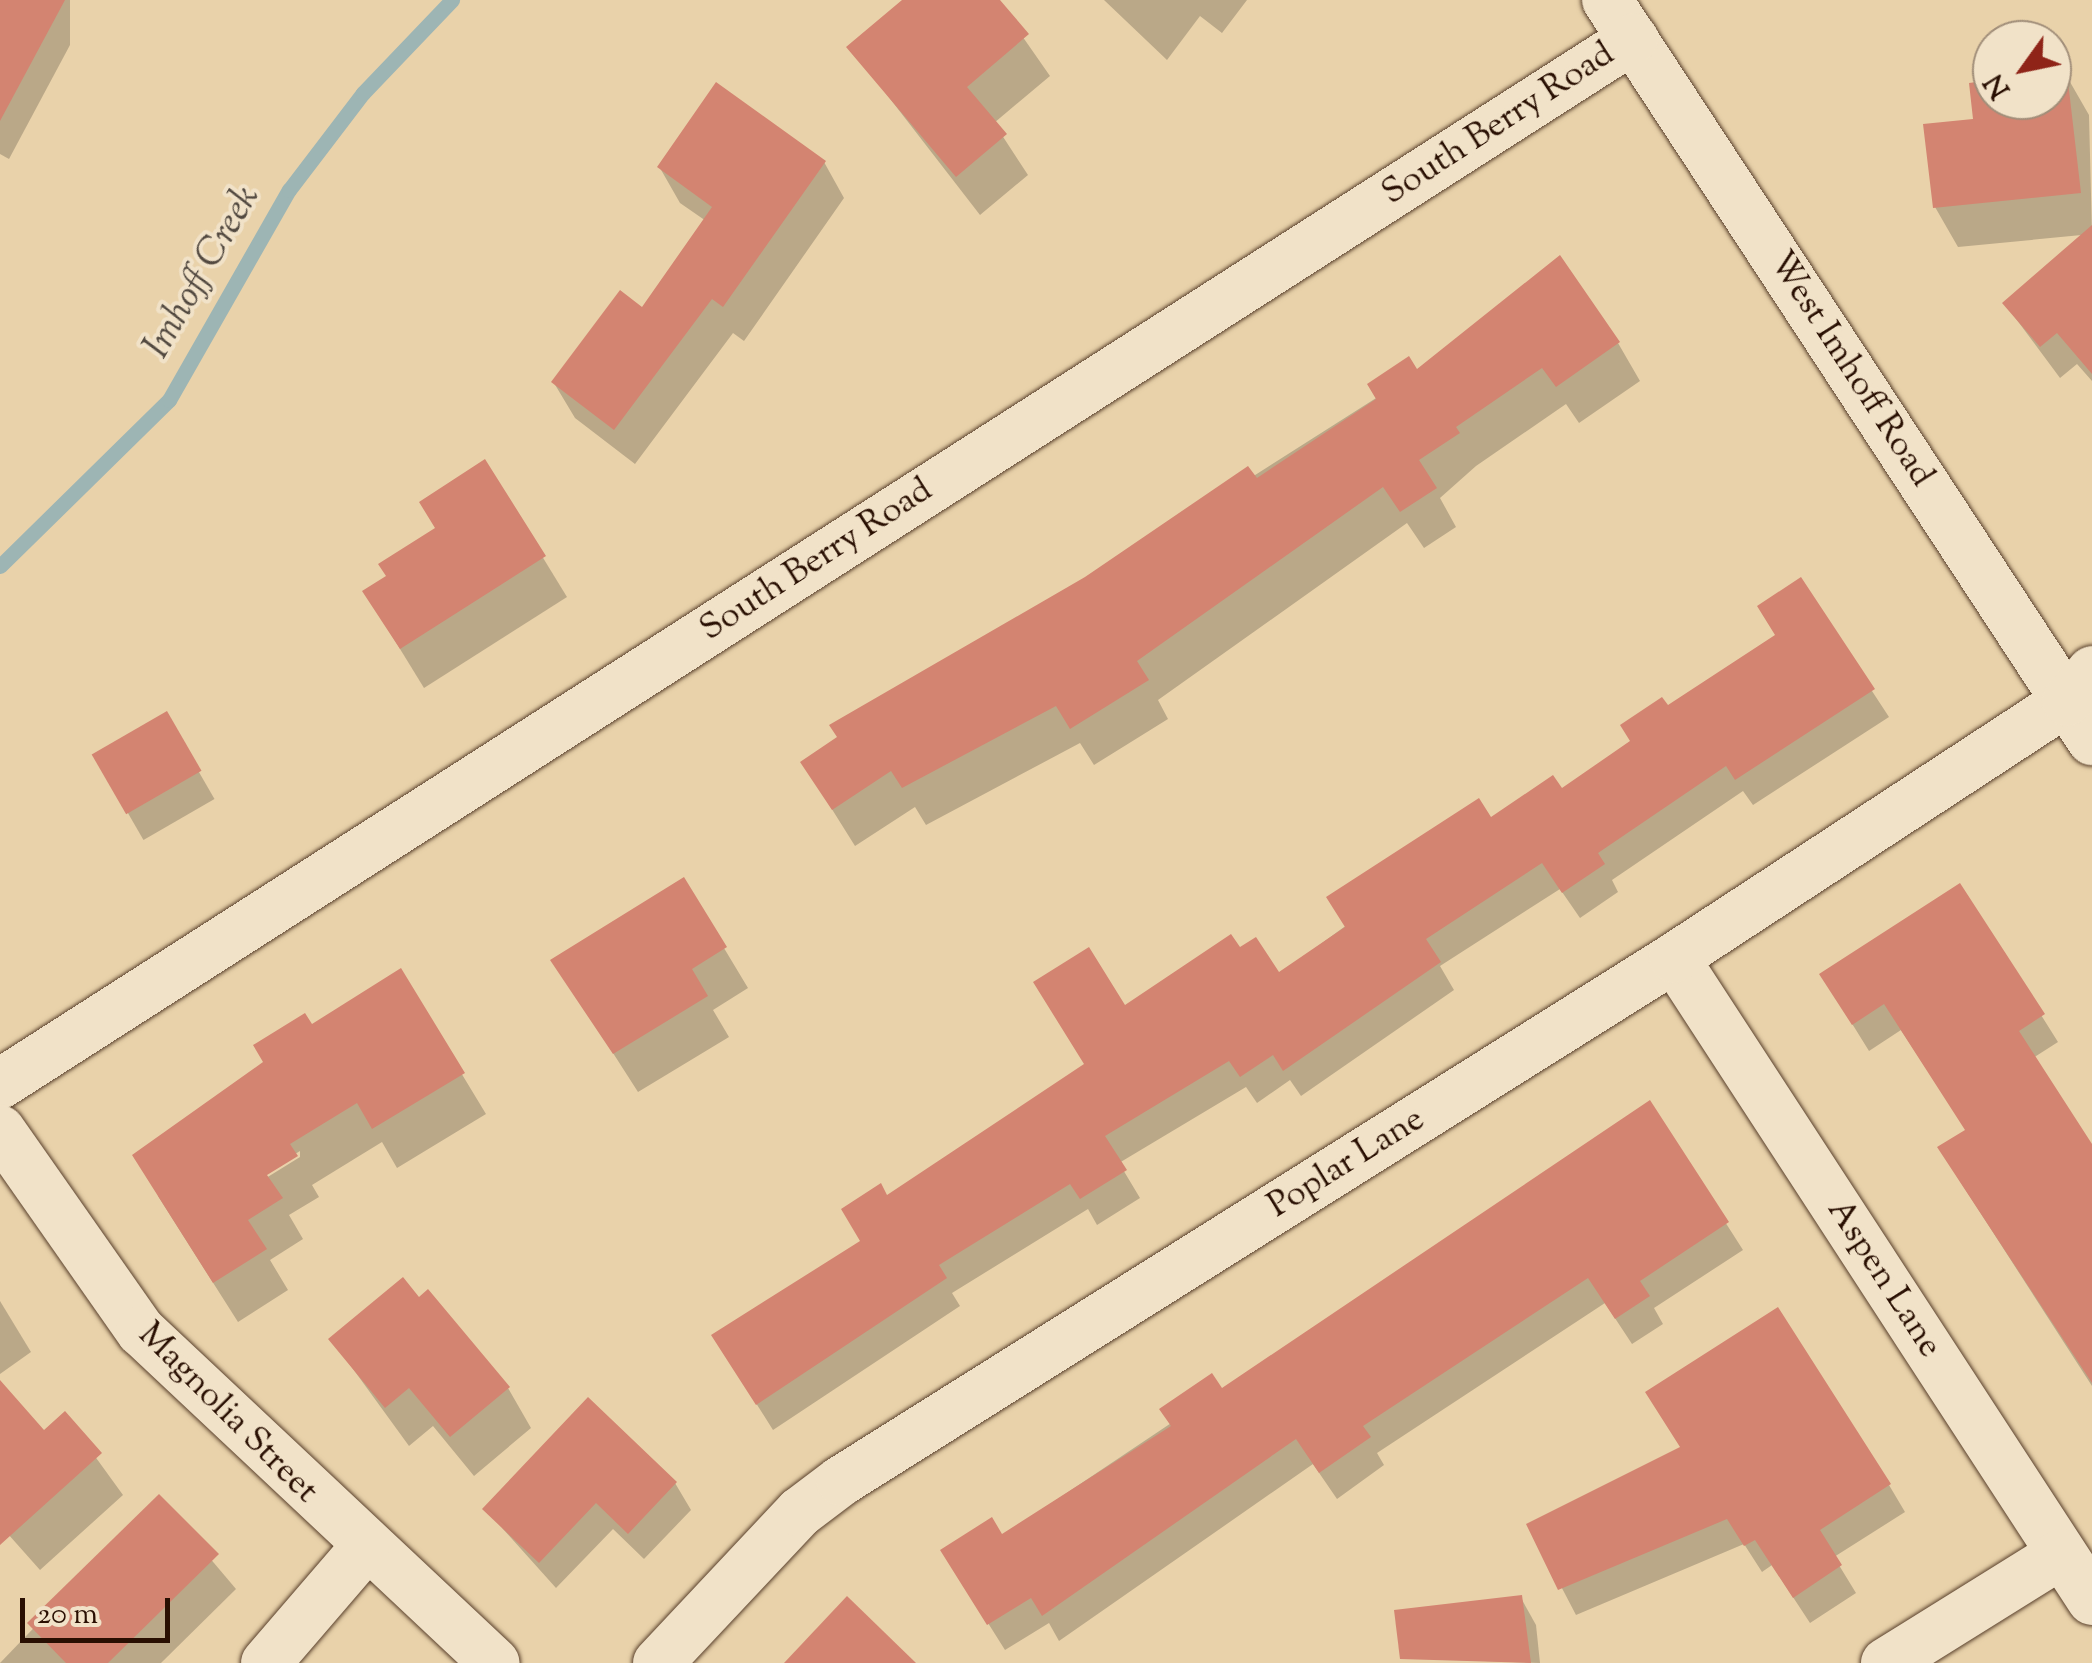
<!DOCTYPE html>
<html>
<head>
<meta charset="utf-8">
<style>
	body { margin:0 }
	#map { position:relative; width:2092px; height:1663px; overflow:hidden; background:#e9d2aa; font-family:"Sorts Mill Goudy",serif }
	div>[style] { position:absolute }
	.shadow>* { inset:0; background:#0003; transform-origin:0 0 }
	.stream>* { height:15px; margin:-7.5px; padding:0 7.5px; transform-origin:7.5px; border-radius:7.5px; background:#9db5b4 }
	.building>* { inset:0; background:#d38471; transform-origin:0 0 }
	.roads { filter:drop-shadow(0 0 2px #59402c) drop-shadow(0 0 2px #59402c) }
	.minor>* { height:50px; margin:-25px; padding:0 25px; transform-origin:25px; border-radius:25px; background:#f1e2c8 }
	span { translate:-50% -50%; white-space:nowrap; text-align:center; line-height:1.15; -webkit-text-stroke:8px #f1e2c8; paint-order:stroke }
	.street-label { font-size:35px; color:#290f02 }
	.water-label { font-size:38px; color:#524940; font-style:italic }
	.north { position:absolute; left:1972px; top:20px; width:100px; height:100px; box-sizing:border-box; background:#f1e2c8; border:2px solid #a18e79; border-radius:50%; rotate:237deg; font-size:28px; font-weight:700; line-height:40px; text-align:center; color:#290f02 }
	.north::after { content:''; display:block; margin:auto; width:35px; height:45px; background:#8f2418; clip-path:polygon(50% 0,100% 100%,50% 72%,0 100%) }
	.scale { position:absolute; left:20px; top:1598px; width:150px; height:45px; box-sizing:border-box; border:5px solid #290f02; border-top:0; padding-left:12px; font-size:30px; line-height:35px; white-space:nowrap; color:#290f02; -webkit-text-stroke:8px #f1e2c8; paint-order:stroke }
</style>
</head>
<body>
<div id="map">
	<div class="shadow">
		<i style="clip-path:polygon(0 0,70px 0,70px 45px,9px 159px,0 154px)"></i>
		<i style="clip-path:polygon(909px 0,997px 0,1050px 76px,994px 123px,1028px 175px,980px 215px,850px 47px)"></i>
		<i style="clip-path:polygon(1104px 0,1247px 0,1222px 33px,1200px 16px,1167px 60px)"></i>
		<i style="clip-path:polygon(2066px 75px,2089px 115px,2092px 234px,1958px 247px,1935px 207px,1992px 83px,1992px 100px,2052px 100px,2052px 77px)"></i>
		<i style="clip-path:polygon(824px 162px,844px 198px,744px 341px,733px 333px,635px 464px,575px 418px,554px 383px,643px 311px,706px 221px,680px 203px,660px 168px)"></i>
		<i style="clip-path:polygon(2092px 249px,2092px 381px,2077px 364px,2060px 378px,2005px 304px)"></i>
		<i style="clip-path:polygon(1618px 343px,1640px 381px,1579px 423px,1566px 404px,1476px 466px,1440px 498px,1456px 527px,1424px 548px,1407px 523px,1158px 700px,1168px 719px,1094px 765px,1080px 743px,926px 825px,915px 807px,855px 846px,803px 763px,1417px 372px)"></i>
		<i style="clip-path:polygon(485px 463px,567px 597px,424px 688px,389px 631px,438px 529px)"></i>
		<i style="clip-path:polygon(1800px 581px,1889px 717px,1753px 805px,1743px 791px,1612px 880px,1618px 892px,1580px 918px,1560px 889px,1440px 966px,1454px 990px,1301px 1096px,1290px 1080px,1257px 1103px,1246px 1087px,1119px 1163px,1140px 1198px,1097px 1225px,1088px 1209px,952px 1293px,960px 1306px,773px 1430px,730px 1362px,863px 1242px,887px 1198px,1086px 1065px,1124px 1008px,1239px 951px,1278px 975px,1490px 821px,1561px 791px,1777px 636px)"></i>
		<i style="left:166px;top:715px;width:97px;height:82px;rotate:60deg"></i>
		<i style="clip-path:polygon(683px 880px,748px 988px,713px 1010px,729px 1037px,638px 1092px,554px 961px)"></i>
		<i style="clip-path:polygon(1960px 886px,2058px 1042px,2033px 1058px,2092px 1148px,2092px 1386px,1956px 1175px,1967px 1131px,1901px 1030px,1869px 1051px,1838px 1001px)"></i>
		<i style="clip-path:polygon(evenodd,400px 972px,486px 1114px,397px 1168px,382px 1142px,312px 1185px,319px 1197px,289px 1215px,303px 1239px,270px 1260px,288px 1290px,238px 1322px,158px 1196px,311px 1027px,400px 972px,300px 1151px,300px 1157px,258px 1183px,255px 1179px,300px 1151px)"></i>
		<i style="clip-path:polygon(1649px 1103px,1743px 1250px,1654px 1308px,1663px 1324px,1632px 1344px,1605px 1303px,1377px 1453px,1384px 1465px,1337px 1499px,1313px 1464px,1059px 1641px,1049px 1623px,1005px 1650px,959px 1577px,1001px 1537px)"></i>
		<i style="clip-path:polygon(0 1301px,31px 1352px,0 1374px)"></i>
		<i style="clip-path:polygon(332px 1340px,508px 1388px,531px 1428px,474px 1476px,433px 1426px,409px 1446px)"></i>
		<i style="clip-path:polygon(0 1384px,44px 1433px,65px 1415px,123px 1495px,40px 1570px,0 1525px)"></i>
		<i style="clip-path:polygon(675px 1483px,691px 1510px,644px 1559px,613px 1529px,556px 1588px,485px 1509px)"></i>
		<i style="clip-path:polygon(1889px 1485px,1905px 1512px,1834px 1557px,1856px 1593px,1810px 1623px,1772px 1565px,1762px 1572px,1744px 1544px,1576px 1615px,1529px 1525px)"></i>
		<i style="clip-path:polygon(159px 1498px,236px 1589px,161px 1663px,0 1663px)"></i>
		<i style="clip-path:polygon(1521px 1598px,1536px 1625px,1540px 1663px,1402px 1658px)"></i>
	</div>
	<div class="stream">
		<i style="left:0;top:566px;width:237px;rotate:-44.5deg"></i>
		<i style="left:169px;top:400px;width:242px;rotate:-60.3deg"></i>
		<i style="left:289px;top:190px;width:122px;rotate:-52.7deg"></i>
		<i style="left:363px;top:93px;width:129px;rotate:-46.3deg"></i>
	</div>
	<div class="building">
		<i style="clip-path:polygon(0 0,65px 0,0 121px)"></i>
		<i style="clip-path:polygon(902px 0,1000px 0,1029px 34px,967px 87px,1007px 134px,956px 177px,846px 47px)"></i>
		<i style="clip-path:polygon(2067px 73px,2081px 193px,1933px 208px,1923px 124px,1973px 119px,1969px 83px,1992px 80px,1992px 100px,2052px 100px,2052px 74px)"></i>
		<i style="clip-path:polygon(716px 82px,826px 161px,723px 307px,712px 299px,614px 430px,551px 382px,620px 290px,642px 307px,712px 207px,657px 167px)"></i>
		<i style="clip-path:polygon(2092px 225px,2092px 374px,2057px 333px,2040px 347px,2002px 303px)"></i>
		<i style="clip-path:polygon(1560px 255px,1620px 342px,1556px 387px,1542px 368px,1456px 427px,1460px 433px,1419px 460px,1437px 488px,1400px 512px,1383px 487px,1137px 661px,1149px 680px,1070px 729px,1056px 706px,902px 788px,891px 771px,832px 810px,800px 762px,837px 737px,829px 725px,1085px 577px,1248px 466px,1257px 478px,1376px 399px,1367px 384px,1409px 356px,1417px 369px)"></i>
		<i style="clip-path:polygon(485px 459px,546px 556px,400px 649px,362px 591px,386px 576px,378px 564px,435px 528px,419px 502px)"></i>
		<i style="clip-path:polygon(1801px 577px,1875px 689px,1735px 780px,1726px 766px,1598px 853px,1605px 864px,1562px 893px,1542px 863px,1426px 939px,1441px 962px,1283px 1071px,1273px 1055px,1240px 1077px,1229px 1061px,1105px 1136px,1127px 1170px,1080px 1199px,1070px 1184px,939px 1265px,947px 1278px,756px 1405px,711px 1335px,860px 1241px,841px 1209px,881px 1183px,887px 1195px,1084px 1064px,1033px 982px,1089px 947px,1125px 1005px,1231px 934px,1240px 947px,1256px 937px,1279px 972px,1345px 927px,1326px 897px,1479px 798px,1491px 817px,1553px 775px,1562px 788px,1630px 741px,1620px 725px,1662px 697px,1668px 705px,1775px 635px,1757px 606px)"></i>
		<i style="left:167px;top:711px;width:69px;height:87px;rotate:60deg"></i>
		<i style="clip-path:polygon(684px 877px,727px 947px,692px 969px,708px 996px,613px 1054px,550px 960px)"></i>
		<i style="clip-path:polygon(1960px 883px,2045px 1014px,2019px 1031px,2092px 1144px,2092px 1383px,1937px 1147px,1965px 1130px,1884px 1004px,1852px 1025px,1819px 974px)"></i>
		<i style="clip-path:polygon(401px 968px,465px 1073px,372px 1129px,357px 1103px,290px 1144px,298px 1156px,267px 1175px,283px 1198px,248px 1220px,267px 1249px,213px 1283px,132px 1155px,263px 1062px,253px 1045px,305px 1013px,312px 1024px)"></i>
		<i style="clip-path:polygon(1650px 1100px,1729px 1222px,1640px 1281px,1650px 1296px,1615px 1319px,1588px 1278px,1363px 1426px,1371px 1437px,1319px 1473px,1296px 1439px,1042px 1616px,1031px 1598px,987px 1625px,940px 1550px,992px 1517px,1002px 1534px,1171px 1426px,1159px 1409px,1212px 1373px,1222px 1388px)"></i>
		<i style="clip-path:polygon(403px 1277px,419px 1297px,428px 1289px,510px 1387px,450px 1437px,409px 1388px,385px 1408px,328px 1339px)"></i>
		<i style="clip-path:polygon(1778px 1307px,1891px 1484px,1820px 1530px,1842px 1565px,1793px 1598px,1755px 1540px,1744px 1546px,1727px 1519px,1558px 1590px,1526px 1524px,1680px 1447px,1645px 1392px)"></i>
		<i style="clip-path:polygon(0 1380px,44px 1430px,65px 1411px,102px 1453px,0 1545px)"></i>
		<i style="clip-path:polygon(588px 1397px,677px 1482px,628px 1534px,596px 1503px,539px 1563px,482px 1509px)"></i>
		<i style="clip-path:polygon(159px 1494px,219px 1554px,108px 1663px,66px 1663px,27px 1623px)"></i>
		<i style="clip-path:polygon(1522px 1595px,1531px 1663px,1400px 1659px,1394px 1610px)"></i>
		<i style="clip-path:polygon(847px 1596px,916px 1663px,784px 1663px)"></i>
	</div>
	<div class="roads">
		<div class="minor">
			<i style="left:1607px;top:0;width:885px;rotate:56.76deg"></i>
			<i style="left:1674px;top:958px;width:766px;rotate:56.93deg"></i>
			<i style="left:0;top:1084px;width:1939px;rotate:-32.62deg"></i>
			<i style="left:0;top:1130px;width:246px;rotate:55deg"></i>
			<i style="left:141px;top:1331px;width:485px;rotate:43.2deg"></i>
			<i style="left:266px;top:1663px;width:150px;rotate:-49.3deg"></i>
			<i style="left:658px;top:1663px;width:207px;rotate:-46.8deg"></i>
			<i style="left:800px;top:1512px;width:51px;rotate:-37.1deg"></i>
			<i style="left:841px;top:1481px;width:984px;rotate:-32.12deg"></i>
			<i style="left:1674px;top:958px;width:470px;rotate:-33.2deg"></i>
			<i style="left:2067px;top:701px;width:39px;rotate:-50deg"></i>
			<i style="left:1886px;top:1663px;width:206px;rotate:-31.9deg"></i>
		</div>
	</div>
	<div class="street-label">
		<span style="left:1499px;top:125px;rotate:-33deg">South Berry Road</span>
		<span style="left:1850px;top:370px;rotate:57deg">West Imhoff Road</span>
		<span style="left:817px;top:561px;rotate:-33deg">South Berry Road</span>
		<span style="left:1347px;top:1164px;rotate:-32deg">Poplar Lane</span>
		<span style="left:1883px;top:1279px;rotate:57deg">Aspen Lane</span>
		<span style="left:227px;top:1414px;rotate:45deg">Magnolia Street</span>
	</div>
	<div class="water-label">
		<span style="left:204px;top:273px;rotate:-60deg">Imhoff Creek</span>
	</div>
	<div class="north">N</div>
	<div class="scale">20 m</div>
</div>
</body>
</html>
